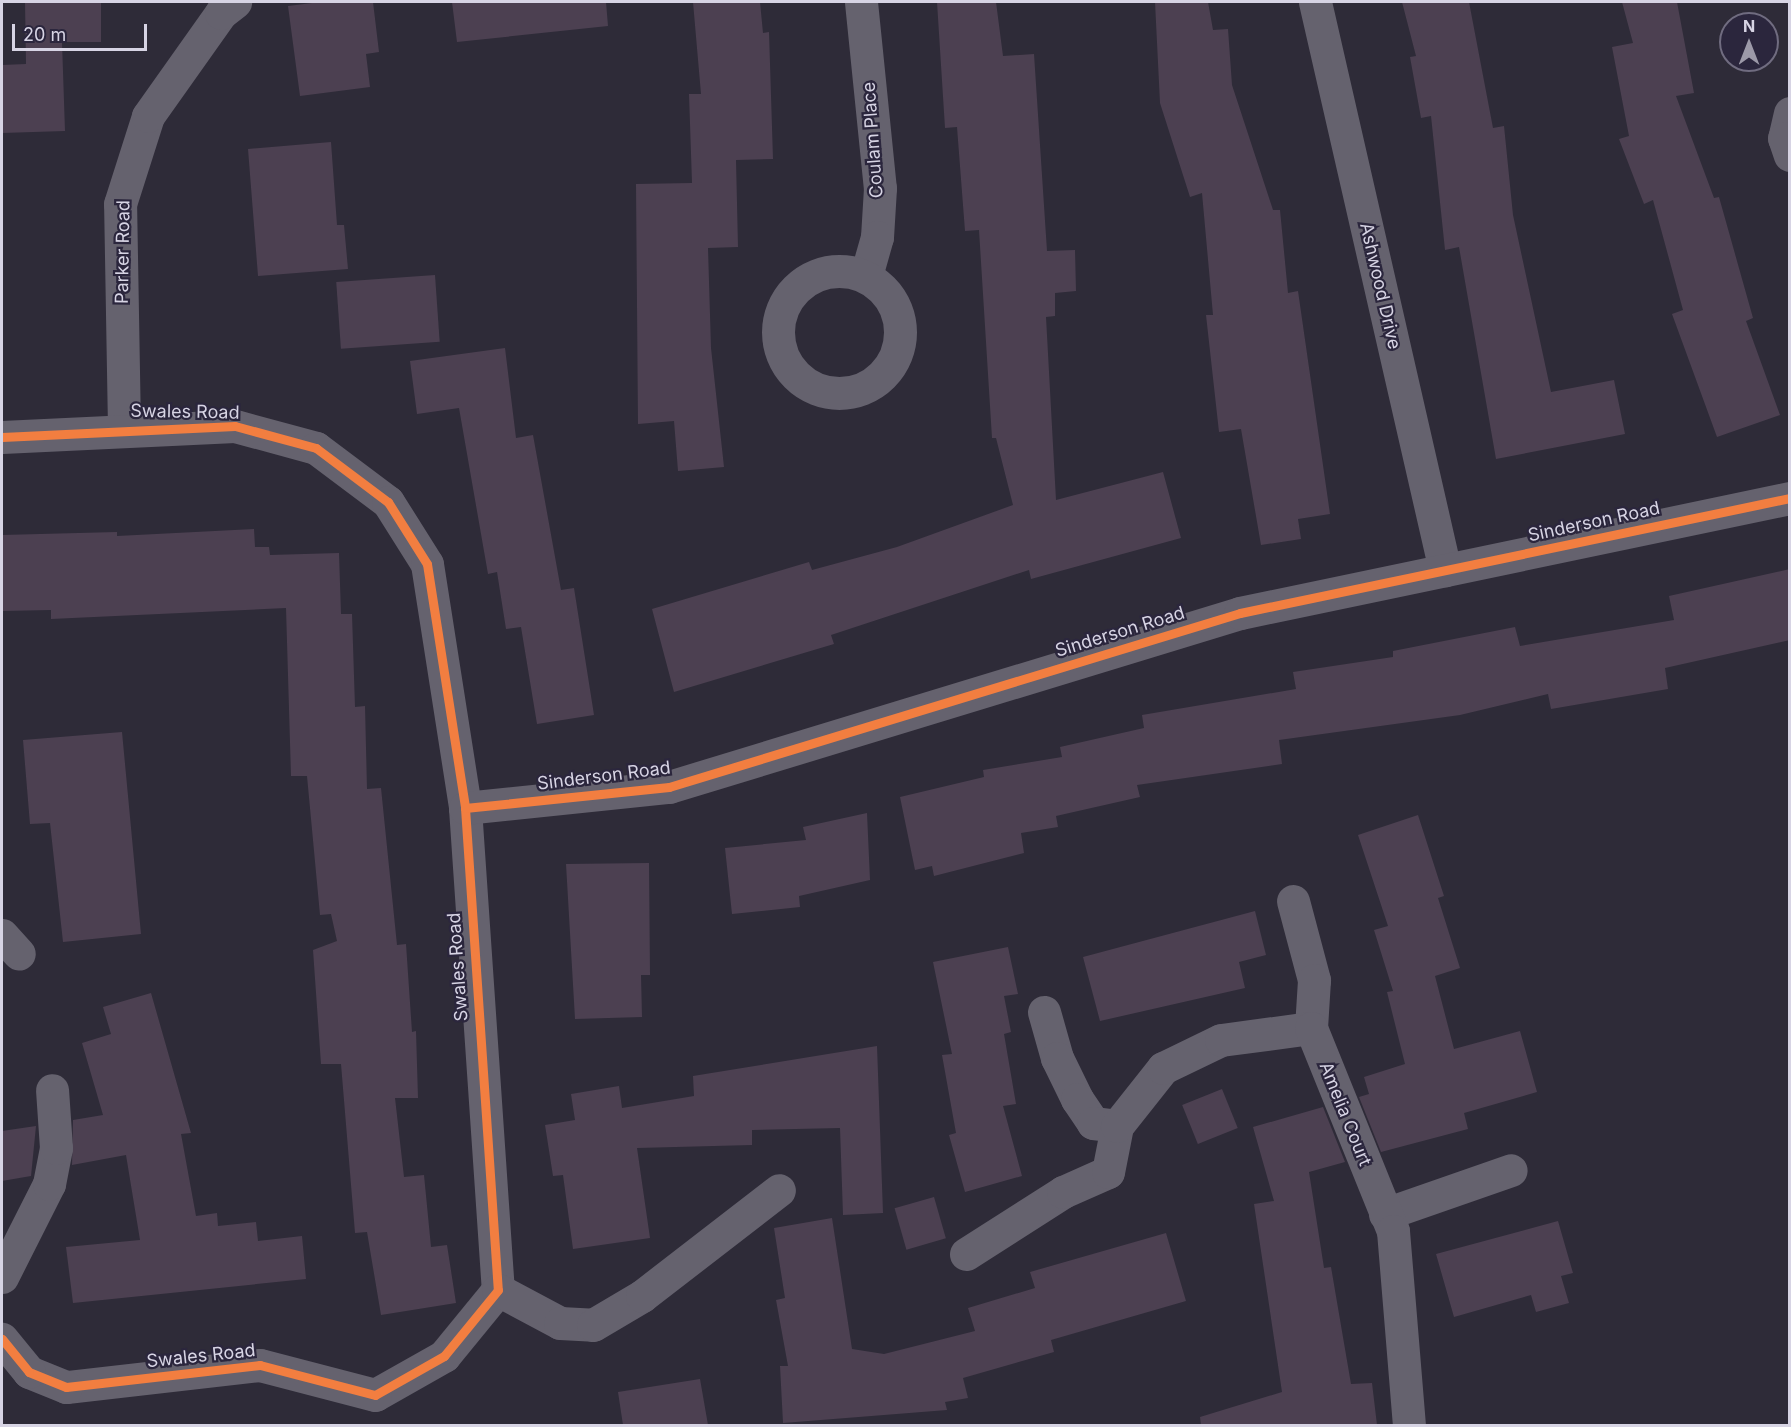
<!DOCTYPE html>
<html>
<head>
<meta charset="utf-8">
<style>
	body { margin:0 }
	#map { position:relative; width:1791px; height:1427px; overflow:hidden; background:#2e2b38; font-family:Inter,sans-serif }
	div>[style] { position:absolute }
	.building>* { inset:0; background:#4c4051; transform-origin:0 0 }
	.minor>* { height:33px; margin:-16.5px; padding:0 16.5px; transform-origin:16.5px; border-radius:16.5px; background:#65626e }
	.minor>.ring { margin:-16.5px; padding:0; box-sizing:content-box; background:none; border:33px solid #65626e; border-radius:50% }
	.cycleway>* { height:9px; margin:-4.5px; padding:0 4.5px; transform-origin:4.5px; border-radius:4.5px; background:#f27e40 }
	span { translate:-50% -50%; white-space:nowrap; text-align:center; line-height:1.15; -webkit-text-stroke:4.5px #2b263d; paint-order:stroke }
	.street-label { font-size:18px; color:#d7d4e4 }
	.frame { position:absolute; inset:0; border:3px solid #d7d4e4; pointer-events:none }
	.north { position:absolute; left:1719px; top:12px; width:60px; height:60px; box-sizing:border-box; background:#2b263d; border:2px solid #706c80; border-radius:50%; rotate:0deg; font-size:16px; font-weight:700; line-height:24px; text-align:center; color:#d7d4e4 }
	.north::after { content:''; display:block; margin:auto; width:21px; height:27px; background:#9c99a8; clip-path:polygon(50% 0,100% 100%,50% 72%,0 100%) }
	.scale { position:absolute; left:12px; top:24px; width:135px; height:27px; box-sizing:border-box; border:3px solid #d7d4e4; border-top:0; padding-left:8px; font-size:18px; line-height:21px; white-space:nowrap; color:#d7d4e4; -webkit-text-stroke:4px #2b263d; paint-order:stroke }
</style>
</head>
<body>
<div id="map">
	<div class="building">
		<i style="clip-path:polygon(25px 2px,101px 2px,101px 42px,62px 42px,65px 131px,2px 133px,2px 65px,26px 64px)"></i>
		<i style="clip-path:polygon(320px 2px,373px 2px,379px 52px,366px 54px,370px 87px,300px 96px,288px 6px)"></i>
		<i style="clip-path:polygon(452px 2px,606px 2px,608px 26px,457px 42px)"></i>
		<i style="clip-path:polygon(693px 2px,760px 2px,763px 33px,769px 32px,773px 159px,736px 160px,738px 247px,708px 248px,711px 348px,724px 467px,678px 471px,674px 421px,638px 424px,636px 184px,692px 183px,689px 94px,701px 94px)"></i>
		<i style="clip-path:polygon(937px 2px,996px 2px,1003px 56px,1034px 54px,1047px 251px,1075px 250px,1076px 291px,1055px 293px,1055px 316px,1046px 317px,1056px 500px,1163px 472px,1181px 538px,1031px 579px,1029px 570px,831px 635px,834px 644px,674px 692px,652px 609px,809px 562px,812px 570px,897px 547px,1013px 505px,996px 438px,992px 438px,979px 230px,965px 231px,957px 127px,945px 128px)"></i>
		<i style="clip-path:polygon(1155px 2px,1208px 2px,1213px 30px,1228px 29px,1232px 85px,1273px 210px,1280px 210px,1288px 293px,1298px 291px,1330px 514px,1298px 519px,1301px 539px,1261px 545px,1241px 429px,1219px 432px,1206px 315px,1213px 315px,1202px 193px,1190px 197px,1160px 103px)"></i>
		<i style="clip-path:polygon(1402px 2px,1469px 2px,1493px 128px,1504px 126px,1513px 215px,1551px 392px,1614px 380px,1625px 434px,1496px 459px,1459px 247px,1445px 250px,1431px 116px,1421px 118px,1410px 57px,1416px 56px)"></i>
		<i style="clip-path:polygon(1622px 2px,1677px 2px,1694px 93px,1676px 96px,1714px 198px,1719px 197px,1753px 318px,1746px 321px,1780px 415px,1717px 437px,1672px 314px,1683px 310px,1653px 200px,1644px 204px,1619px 139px,1629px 136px,1612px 47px,1633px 43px)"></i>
		<i style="clip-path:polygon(331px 142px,337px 225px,344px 225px,348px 269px,258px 276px,248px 149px)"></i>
		<i style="left:435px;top:275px;width:67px;height:99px;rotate:86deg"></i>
		<i style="clip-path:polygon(505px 348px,516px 438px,533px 435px,561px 590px,574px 588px,594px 715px,537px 724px,521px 627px,506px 629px,497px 572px,488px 574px,459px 408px,417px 414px,410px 361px)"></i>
		<i style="clip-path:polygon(254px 529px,255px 547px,269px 547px,270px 555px,339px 553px,341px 614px,352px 614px,355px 707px,365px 706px,367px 789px,381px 788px,397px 945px,406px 944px,412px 1032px,416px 1031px,418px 1098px,395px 1098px,404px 1177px,424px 1175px,431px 1247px,447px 1245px,456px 1303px,381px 1315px,367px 1232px,355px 1233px,341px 1064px,321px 1064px,313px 950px,337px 941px,331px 914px,320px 915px,307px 776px,291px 776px,286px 608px,51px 619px,51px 610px,2px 611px,2px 535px,117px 532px,117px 536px)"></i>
		<i style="clip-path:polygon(1790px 569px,1790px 640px,1665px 668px,1668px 689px,1551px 709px,1548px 694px,1460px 715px,1279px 740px,1282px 764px,1137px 785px,1140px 797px,1056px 816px,1058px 827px,1021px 833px,1024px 853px,934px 876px,932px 866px,915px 870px,900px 797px,984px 777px,983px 770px,1062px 757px,1060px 747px,1144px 728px,1142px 715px,1296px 689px,1293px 672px,1393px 657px,1393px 651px,1515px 627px,1520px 646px,1674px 620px,1669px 596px)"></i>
		<i style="clip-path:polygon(122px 732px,141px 934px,63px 942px,50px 823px,30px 824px,23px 740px)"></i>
		<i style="clip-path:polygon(867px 813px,870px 880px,799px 896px,800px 907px,732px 914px,725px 848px,806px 840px,803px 827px)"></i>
		<i style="clip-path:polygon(1418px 815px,1444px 896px,1438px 898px,1460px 968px,1435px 976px,1454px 1049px,1520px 1031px,1537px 1092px,1464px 1113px,1468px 1129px,1381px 1152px,1359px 1097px,1369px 1094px,1364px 1077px,1405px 1064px,1387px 992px,1393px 991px,1374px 930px,1388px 926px,1358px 835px)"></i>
		<i style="clip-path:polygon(649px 863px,650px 975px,641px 975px,642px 1017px,575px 1019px,566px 864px)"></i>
		<i style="clip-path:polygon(1255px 911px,1266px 955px,1239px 962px,1245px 988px,1100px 1021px,1083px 957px)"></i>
		<i style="clip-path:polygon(1008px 947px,1018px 994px,1004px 996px,1011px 1032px,1004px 1034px,1016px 1104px,1003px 1106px,1022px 1176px,965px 1192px,949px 1135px,956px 1133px,942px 1055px,952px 1054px,933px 962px)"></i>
		<i style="clip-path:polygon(151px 993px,191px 1133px,181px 1134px,196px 1216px,217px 1213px,218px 1226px,256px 1222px,258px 1241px,302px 1236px,306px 1279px,73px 1303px,66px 1247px,140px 1240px,126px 1155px,72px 1165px,73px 1120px,103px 1115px,82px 1043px,111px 1034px,103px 1007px)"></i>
		<i style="clip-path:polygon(877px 1046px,883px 1213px,843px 1215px,840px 1128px,752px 1130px,752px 1145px,637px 1148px,650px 1238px,573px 1249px,563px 1175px,553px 1176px,545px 1125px,575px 1120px,571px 1094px,619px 1086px,622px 1108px,694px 1096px,693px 1076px)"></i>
		<i style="left:1222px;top:1089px;width:42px;height:43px;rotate:68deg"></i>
		<i style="clip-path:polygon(1323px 1107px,1345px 1162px,1309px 1172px,1324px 1268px,1331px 1267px,1351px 1384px,1372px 1383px,1377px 1425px,1201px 1425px,1200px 1417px,1282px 1392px,1254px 1204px,1274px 1201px,1253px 1127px)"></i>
		<i style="clip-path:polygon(36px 1126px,31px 1176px,2px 1181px,2px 1131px)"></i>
		<i style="left:934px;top:1197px;width:43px;height:41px;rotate:74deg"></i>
		<i style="clip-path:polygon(832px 1218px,852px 1349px,884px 1354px,975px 1331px,968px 1308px,1035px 1288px,1030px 1272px,1166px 1233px,1186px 1301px,1051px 1340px,1054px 1352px,963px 1378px,968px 1398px,945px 1402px,947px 1410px,783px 1423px,780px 1366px,788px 1366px,776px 1300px,785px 1298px,774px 1228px)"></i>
		<i style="clip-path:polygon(1558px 1221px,1573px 1273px,1561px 1276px,1569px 1303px,1536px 1312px,1531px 1295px,1454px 1317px,1436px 1254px)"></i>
		<i style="clip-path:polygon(700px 1379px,708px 1425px,623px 1425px,618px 1392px)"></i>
	</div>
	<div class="minor">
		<i style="left:861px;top:2px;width:187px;rotate:84.2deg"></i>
		<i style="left:880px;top:188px;width:49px;rotate:93.5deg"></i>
		<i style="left:877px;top:237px;width:41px;rotate:105.8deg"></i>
		<i style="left:1315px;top:2px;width:583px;rotate:77.11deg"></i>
		<i style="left:1790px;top:113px;width:26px;rotate:103deg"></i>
		<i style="left:1784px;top:138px;width:18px;rotate:71deg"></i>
		<i class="ring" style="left:778px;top:271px;width:89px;height:89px"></i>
		<i style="left:124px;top:428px;width:224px;rotate:-91deg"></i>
		<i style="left:120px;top:204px;width:92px;rotate:-72.3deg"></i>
		<i style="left:148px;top:116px;width:126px;rotate:-54.7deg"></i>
		<i style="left:221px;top:13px;width:18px;rotate:-38deg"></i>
		<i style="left:2px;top:437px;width:233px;rotate:-2.7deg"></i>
		<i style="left:235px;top:426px;width:84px;rotate:15.2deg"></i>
		<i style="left:316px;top:448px;width:90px;rotate:36.9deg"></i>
		<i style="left:388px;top:502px;width:73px;rotate:57.8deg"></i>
		<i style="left:427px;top:564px;width:247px;rotate:81.1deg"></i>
		<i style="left:465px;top:808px;width:483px;rotate:86.1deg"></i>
		<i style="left:498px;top:1290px;width:85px;rotate:129.3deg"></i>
		<i style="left:444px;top:1356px;width:79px;rotate:150.5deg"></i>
		<i style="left:375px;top:1395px;width:119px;rotate:-165.4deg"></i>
		<i style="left:260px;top:1365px;width:195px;rotate:173.5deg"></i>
		<i style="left:66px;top:1387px;width:40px;rotate:-158deg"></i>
		<i style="left:29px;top:1372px;width:43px;rotate:-129.3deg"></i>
		<i style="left:465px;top:808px;width:205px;rotate:-5.9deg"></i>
		<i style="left:669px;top:787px;width:597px;rotate:-16.95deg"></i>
		<i style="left:1240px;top:613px;width:562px;rotate:-11.81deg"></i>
		<i style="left:1293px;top:901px;width:82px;rotate:75.1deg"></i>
		<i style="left:1314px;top:980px;width:48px;rotate:93.6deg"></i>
		<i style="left:2px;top:935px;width:25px;rotate:48deg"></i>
		<i style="left:1044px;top:1012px;width:48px;rotate:74.2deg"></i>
		<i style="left:1057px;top:1058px;width:46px;rotate:64deg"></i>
		<i style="left:1077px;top:1099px;width:29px;rotate:56deg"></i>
		<i style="left:1093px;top:1123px;width:24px;rotate:7deg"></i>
		<i style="left:1385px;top:1214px;width:133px;rotate:-19.2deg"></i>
		<i style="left:966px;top:1254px;width:115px;rotate:-32.6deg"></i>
		<i style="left:1063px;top:1192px;width:49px;rotate:-24deg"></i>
		<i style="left:1108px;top:1172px;width:47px;rotate:-78.9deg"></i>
		<i style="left:1117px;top:1126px;width:74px;rotate:-51.6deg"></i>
		<i style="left:1163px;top:1068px;width:64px;rotate:-25.8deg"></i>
		<i style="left:1221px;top:1040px;width:91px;rotate:-7.6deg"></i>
		<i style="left:1311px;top:1028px;width:219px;rotate:68deg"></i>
		<i style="left:1393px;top:1231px;width:196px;rotate:85.3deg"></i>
		<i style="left:2px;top:1277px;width:104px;rotate:-63.2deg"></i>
		<i style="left:49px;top:1184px;width:37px;rotate:-79deg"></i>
		<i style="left:56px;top:1148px;width:58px;rotate:-93.9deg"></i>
		<i style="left:498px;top:1290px;width:70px;rotate:28deg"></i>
		<i style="left:560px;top:1323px;width:33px;rotate:3deg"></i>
		<i style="left:593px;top:1325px;width:57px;rotate:-30.6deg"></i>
		<i style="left:642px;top:1296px;width:173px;rotate:-37.7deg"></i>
	</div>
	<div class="cycleway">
		<i style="left:2px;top:437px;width:233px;rotate:-2.7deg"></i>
		<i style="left:235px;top:426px;width:84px;rotate:15.2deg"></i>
		<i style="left:316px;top:448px;width:90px;rotate:36.9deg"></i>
		<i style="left:388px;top:502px;width:73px;rotate:57.8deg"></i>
		<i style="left:427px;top:564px;width:247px;rotate:81.1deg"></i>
		<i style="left:465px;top:808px;width:483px;rotate:86.1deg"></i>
		<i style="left:498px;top:1290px;width:85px;rotate:129.3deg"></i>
		<i style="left:444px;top:1356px;width:79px;rotate:150.5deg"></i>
		<i style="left:375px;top:1395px;width:119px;rotate:-165.4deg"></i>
		<i style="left:260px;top:1365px;width:195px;rotate:173.5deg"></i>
		<i style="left:66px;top:1387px;width:40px;rotate:-158deg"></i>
		<i style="left:29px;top:1372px;width:43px;rotate:-129.3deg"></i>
		<i style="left:465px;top:808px;width:205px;rotate:-5.9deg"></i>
		<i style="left:669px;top:787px;width:597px;rotate:-16.95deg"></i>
		<i style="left:1240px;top:613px;width:562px;rotate:-11.81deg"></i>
	</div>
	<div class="street-label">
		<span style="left:873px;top:140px;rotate:-94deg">Coulam Place</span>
		<span style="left:123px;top:252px;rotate:-89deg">Parker Road</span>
		<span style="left:1380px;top:286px;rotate:77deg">Ashwood Drive</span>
		<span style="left:185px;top:412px;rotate:1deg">Swales Road</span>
		<span style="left:1594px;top:522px;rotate:-12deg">Sinderson Road</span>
		<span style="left:1120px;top:632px;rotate:-17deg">Sinderson Road</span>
		<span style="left:604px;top:776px;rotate:-7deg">Sinderson Road</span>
		<span style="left:458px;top:967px;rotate:-94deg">Swales Road</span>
		<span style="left:1345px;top:1114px;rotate:68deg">Amelia Court</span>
		<span style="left:201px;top:1356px;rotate:-6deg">Swales Road</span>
	</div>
	<div class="frame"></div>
	<div class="north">N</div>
	<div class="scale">20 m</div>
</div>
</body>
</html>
